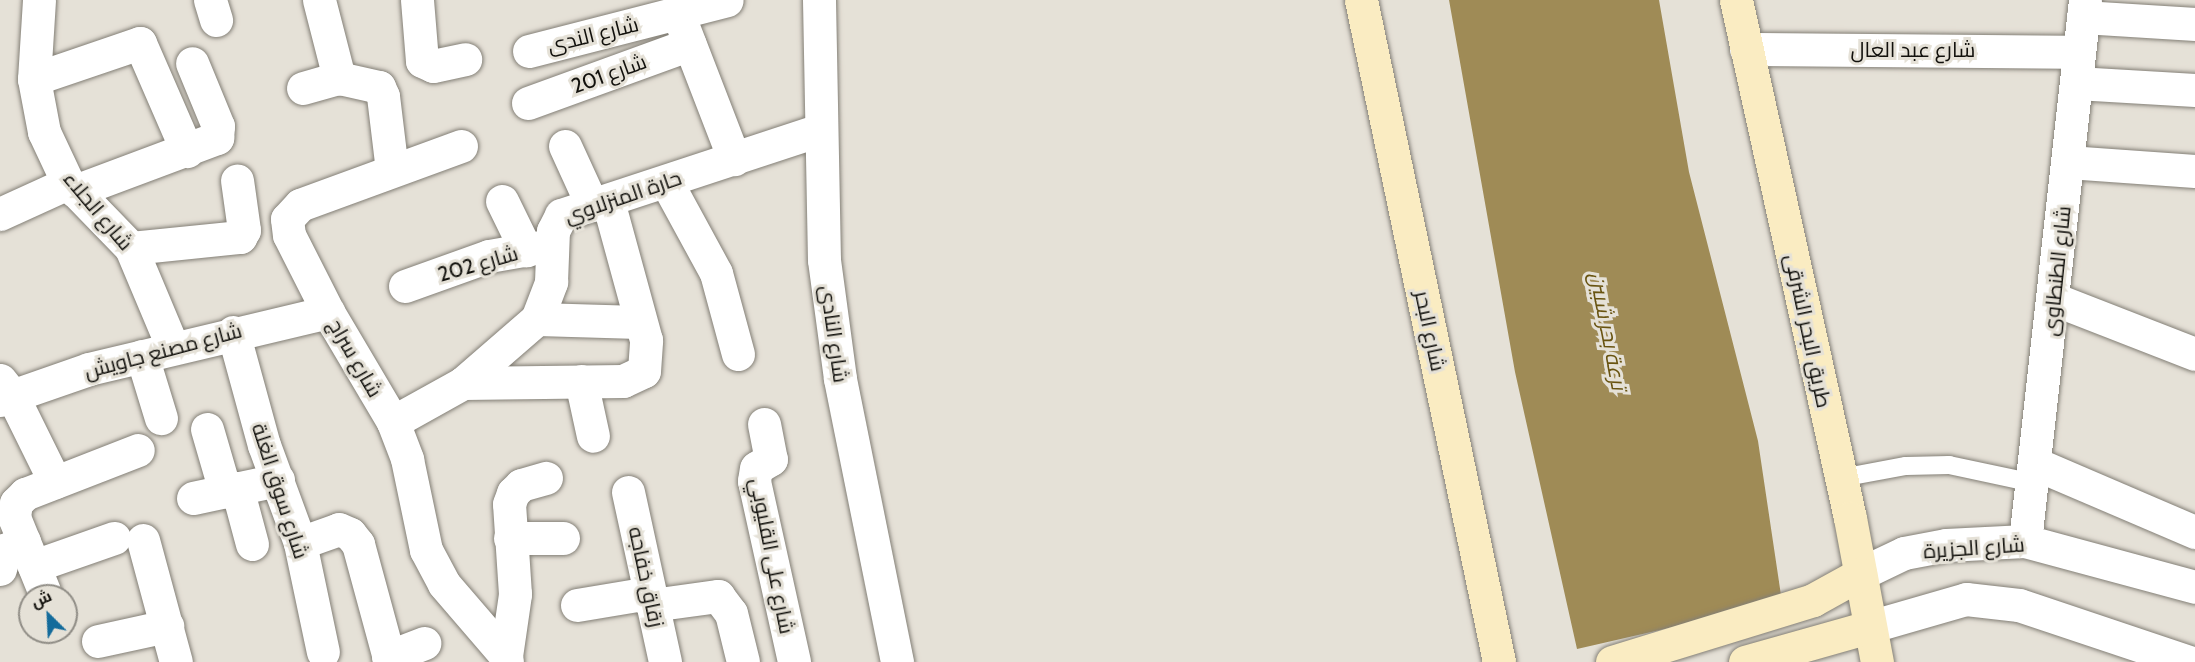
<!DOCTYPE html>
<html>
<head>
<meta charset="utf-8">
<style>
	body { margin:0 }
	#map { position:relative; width:2195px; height:662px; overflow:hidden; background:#e5e1d7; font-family:Cabin,Cairo,sans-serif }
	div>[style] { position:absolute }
	.water>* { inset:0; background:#9f8b56 }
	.roads { filter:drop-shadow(0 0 2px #837f76) drop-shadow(0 0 2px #837f76) }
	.lane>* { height:18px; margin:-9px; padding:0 9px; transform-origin:9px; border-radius:9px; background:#fff }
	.street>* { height:33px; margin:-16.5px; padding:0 16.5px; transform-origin:16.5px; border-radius:16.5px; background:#fff }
	.secondary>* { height:33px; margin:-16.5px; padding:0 16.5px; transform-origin:16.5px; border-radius:16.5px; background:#faecc2 }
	span { translate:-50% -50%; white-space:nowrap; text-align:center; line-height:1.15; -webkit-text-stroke:6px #e5e1d7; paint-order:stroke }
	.street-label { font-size:21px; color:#11100c }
	.water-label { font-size:22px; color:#685310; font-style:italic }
	.north { position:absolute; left:18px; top:584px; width:60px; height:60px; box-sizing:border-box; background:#e5e1d7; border:2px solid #908d86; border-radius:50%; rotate:336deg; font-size:16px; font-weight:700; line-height:24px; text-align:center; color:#11100c }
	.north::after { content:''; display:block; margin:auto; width:21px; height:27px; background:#136b9b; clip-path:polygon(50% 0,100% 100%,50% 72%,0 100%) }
</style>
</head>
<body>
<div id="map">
	<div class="water">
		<i style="clip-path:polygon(1449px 0,1659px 0,1689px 172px,1758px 441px,1782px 602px,1577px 649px,1515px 372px)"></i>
	</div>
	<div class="roads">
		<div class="lane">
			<i style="left:1841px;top:478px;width:66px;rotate:-10.5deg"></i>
			<i style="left:1906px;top:466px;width:43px;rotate:-1.3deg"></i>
			<i style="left:1949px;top:465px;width:87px;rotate:12deg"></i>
		</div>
		<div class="street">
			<i style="left:39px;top:0;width:79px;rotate:93.6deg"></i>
			<i style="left:34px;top:79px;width:54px;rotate:79.3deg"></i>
			<i style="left:44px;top:132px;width:56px;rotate:64.8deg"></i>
			<i style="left:68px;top:183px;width:91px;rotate:45.9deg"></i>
			<i style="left:131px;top:248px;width:108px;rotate:67.2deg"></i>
			<i style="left:210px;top:0;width:21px;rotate:73deg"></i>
			<i style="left:319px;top:0;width:81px;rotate:75.6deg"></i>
			<i style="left:339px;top:78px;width:41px;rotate:12.7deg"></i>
			<i style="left:379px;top:87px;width:10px;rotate:66deg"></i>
			<i style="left:383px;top:96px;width:75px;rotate:83.1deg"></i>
			<i style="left:417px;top:0;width:61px;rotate:85.3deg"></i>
			<i style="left:422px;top:61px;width:12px;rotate:24deg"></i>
			<i style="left:433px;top:66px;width:33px;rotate:-12deg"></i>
			<i style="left:819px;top:0;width:260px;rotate:88.9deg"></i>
			<i style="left:824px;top:260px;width:120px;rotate:82.3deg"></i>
			<i style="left:840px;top:379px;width:289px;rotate:78.6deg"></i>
			<i style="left:2083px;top:17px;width:112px;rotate:3.6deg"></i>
			<i style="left:682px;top:24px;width:145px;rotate:68.9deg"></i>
			<i style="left:1746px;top:49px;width:333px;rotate:0.5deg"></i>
			<i style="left:529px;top:51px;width:204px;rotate:-14.4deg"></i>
			<i style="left:34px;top:79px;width:112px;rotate:-18.8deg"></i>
			<i style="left:140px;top:43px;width:118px;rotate:66.5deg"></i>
			<i style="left:2076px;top:83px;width:119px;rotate:3.4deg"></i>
			<i style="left:303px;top:88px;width:37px;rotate:-16deg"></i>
			<i style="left:528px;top:103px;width:172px;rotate:-20deg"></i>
			<i style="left:461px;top:146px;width:171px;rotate:159.9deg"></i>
			<i style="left:300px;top:205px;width:19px;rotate:133deg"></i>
			<i style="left:287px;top:219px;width:16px;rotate:83deg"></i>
			<i style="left:289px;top:235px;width:86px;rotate:63.1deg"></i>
			<i style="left:328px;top:312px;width:128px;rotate:59.4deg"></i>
			<i style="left:393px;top:422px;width:40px;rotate:69deg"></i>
			<i style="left:407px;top:459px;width:93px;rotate:78.2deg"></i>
			<i style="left:426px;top:550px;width:38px;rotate:62deg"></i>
			<i style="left:444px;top:584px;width:95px;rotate:49.3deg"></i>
			<i style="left:506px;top:656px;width:6px;rotate:81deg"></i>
			<i style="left:565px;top:146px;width:65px;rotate:65.4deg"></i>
			<i style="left:2068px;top:162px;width:127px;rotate:4.1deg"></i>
			<i style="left:667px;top:183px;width:102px;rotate:61.4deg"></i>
			<i style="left:716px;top:273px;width:84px;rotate:74.8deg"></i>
			<i style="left:75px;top:191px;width:152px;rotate:-20.5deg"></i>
			<i style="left:217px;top:138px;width:12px;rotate:-85deg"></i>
			<i style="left:218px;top:126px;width:68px;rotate:-112.4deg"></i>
			<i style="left:502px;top:201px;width:55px;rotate:63.9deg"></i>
			<i style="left:0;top:214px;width:75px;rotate:-24.5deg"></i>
			<i style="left:131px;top:248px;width:110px;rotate:-5.8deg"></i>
			<i style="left:240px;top:237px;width:8px;rotate:-60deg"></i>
			<i style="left:244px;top:230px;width:50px;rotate:-98deg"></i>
			<i style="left:405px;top:286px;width:89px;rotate:-19.7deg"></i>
			<i style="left:489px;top:256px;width:64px;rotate:-9.9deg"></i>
			<i style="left:2054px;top:299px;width:151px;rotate:21.3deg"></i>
			<i style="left:537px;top:319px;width:102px;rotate:1.7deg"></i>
			<i style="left:233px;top:332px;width:117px;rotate:74.7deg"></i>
			<i style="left:264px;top:445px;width:104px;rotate:69.8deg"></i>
			<i style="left:300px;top:543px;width:111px;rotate:78.1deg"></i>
			<i style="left:142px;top:356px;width:65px;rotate:73deg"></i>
			<i style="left:0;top:380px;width:19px;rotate:51deg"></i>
			<i style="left:12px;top:395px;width:97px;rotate:63.7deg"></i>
			<i style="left:581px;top:381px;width:56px;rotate:77.7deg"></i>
			<i style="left:463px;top:383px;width:160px;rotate:-0.7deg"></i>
			<i style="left:623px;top:381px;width:23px;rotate:-25deg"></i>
			<i style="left:644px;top:371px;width:31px;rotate:-86deg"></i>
			<i style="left:646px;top:340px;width:144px;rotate:-105.3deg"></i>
			<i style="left:0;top:400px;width:94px;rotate:-19.2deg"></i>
			<i style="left:89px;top:369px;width:246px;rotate:-13.4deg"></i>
			<i style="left:393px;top:422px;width:80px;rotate:-29.1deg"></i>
			<i style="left:463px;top:383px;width:98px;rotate:-40.9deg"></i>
			<i style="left:537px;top:319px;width:40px;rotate:-69deg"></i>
			<i style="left:551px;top:282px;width:51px;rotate:-87.8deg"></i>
			<i style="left:553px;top:231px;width:18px;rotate:-63deg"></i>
			<i style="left:561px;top:215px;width:272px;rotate:-18.2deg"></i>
			<i style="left:764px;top:424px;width:36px;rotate:79deg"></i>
			<i style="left:771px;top:459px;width:17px;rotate:149deg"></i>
			<i style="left:756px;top:468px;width:13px;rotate:99deg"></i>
			<i style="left:754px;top:481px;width:185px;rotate:77.5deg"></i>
			<i style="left:207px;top:429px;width:65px;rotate:73.8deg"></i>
			<i style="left:2036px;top:464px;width:173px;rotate:23.2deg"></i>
			<i style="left:237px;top:488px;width:58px;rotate:75deg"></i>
			<i style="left:628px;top:492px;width:174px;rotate:77.7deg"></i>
			<i style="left:193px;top:498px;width:87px;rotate:-12deg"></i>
			<i style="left:510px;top:538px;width:53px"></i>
			<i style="left:143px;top:540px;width:126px;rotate:74.9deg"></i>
			<i style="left:2025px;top:541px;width:544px;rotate:-83.67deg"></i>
			<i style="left:300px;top:543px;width:41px;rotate:-19.7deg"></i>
			<i style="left:339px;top:529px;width:12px;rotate:24deg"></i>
			<i style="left:350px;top:534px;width:13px;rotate:51deg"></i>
			<i style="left:358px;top:544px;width:122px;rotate:74.8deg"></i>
			<i style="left:34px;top:566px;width:85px;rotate:-19.3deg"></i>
			<i style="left:0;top:569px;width:20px;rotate:-75deg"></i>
			<i style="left:5px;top:550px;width:21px;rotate:-25deg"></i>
			<i style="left:1860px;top:574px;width:49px;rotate:-25.5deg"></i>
			<i style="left:1904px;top:553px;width:43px;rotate:-10.8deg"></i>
			<i style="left:1946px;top:545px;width:79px;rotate:-2.9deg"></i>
			<i style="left:2025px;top:541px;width:176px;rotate:15.1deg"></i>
			<i style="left:44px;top:591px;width:80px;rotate:-112.1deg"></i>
			<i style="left:14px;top:517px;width:14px;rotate:-82deg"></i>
			<i style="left:16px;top:503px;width:13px;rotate:-45deg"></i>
			<i style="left:25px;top:494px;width:121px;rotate:-21.3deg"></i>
			<i style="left:577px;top:605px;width:73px;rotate:-9.5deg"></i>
			<i style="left:652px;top:605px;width:67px;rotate:-7.8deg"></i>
			<i style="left:718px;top:596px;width:21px;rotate:53deg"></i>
			<i style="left:731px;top:613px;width:50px;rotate:76.2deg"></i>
			<i style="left:1869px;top:627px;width:101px;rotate:-16.1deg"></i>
			<i style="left:1966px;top:599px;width:53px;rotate:6.5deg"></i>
			<i style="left:2019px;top:605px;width:179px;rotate:18.5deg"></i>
			<i style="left:98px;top:641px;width:71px;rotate:-12.3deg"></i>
			<i style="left:506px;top:656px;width:63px;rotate:-81.7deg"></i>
			<i style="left:515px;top:594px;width:90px;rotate:-93.8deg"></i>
			<i style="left:509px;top:504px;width:12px;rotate:-70deg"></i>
			<i style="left:513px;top:493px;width:11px;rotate:-45deg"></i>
			<i style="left:521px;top:485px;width:26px;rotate:-16deg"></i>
			<i style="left:388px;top:657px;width:39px;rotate:-21deg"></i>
		</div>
		<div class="secondary">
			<i style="left:1361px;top:0;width:676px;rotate:78.22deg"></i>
			<i style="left:1736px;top:0;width:530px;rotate:77.59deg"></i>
			<i style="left:1850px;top:518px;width:147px;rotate:79.4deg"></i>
			<i style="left:1612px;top:662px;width:210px;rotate:-17.1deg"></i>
			<i style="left:1813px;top:600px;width:54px;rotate:-29deg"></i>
			<i style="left:1745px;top:662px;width:129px;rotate:-15.8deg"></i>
		</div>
	</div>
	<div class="street-label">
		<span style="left:593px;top:35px;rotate:-14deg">شارع الندى</span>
		<span style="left:1913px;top:50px">شارع عبد العال</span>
		<span style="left:609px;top:74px;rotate:-20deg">شارع 201</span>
		<span style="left:623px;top:197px;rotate:-19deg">حارة المنزلاوي</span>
		<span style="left:98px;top:211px;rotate:50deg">شارع الجلاء</span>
		<span style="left:478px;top:264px;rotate:-16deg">شارع 202</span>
		<span style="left:2057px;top:271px;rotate:-84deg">شارع الطنطاوى</span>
		<span style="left:1430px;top:331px;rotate:78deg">شارع البحر</span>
		<span style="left:1808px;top:331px;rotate:78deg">طريق البحر الشرقى</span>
		<span style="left:834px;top:334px;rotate:82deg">شارع النادى</span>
		<span style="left:163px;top:351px;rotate:-15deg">شارع مصنع جاويش</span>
		<span style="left:355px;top:358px;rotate:60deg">شارع سراج</span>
		<span style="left:280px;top:491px;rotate:72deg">شارع سوق الغلة</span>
		<span style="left:1974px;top:548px;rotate:-4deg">شارع الجزيرة</span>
		<span style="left:772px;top:556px;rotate:79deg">شارع على القليوبي</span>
		<span style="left:646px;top:577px;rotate:78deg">زقاق خفاجه</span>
	</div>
	<div class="water-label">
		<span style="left:1608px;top:331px;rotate:79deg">ترعة بحر شبين</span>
	</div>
	<div class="north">ش</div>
</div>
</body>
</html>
